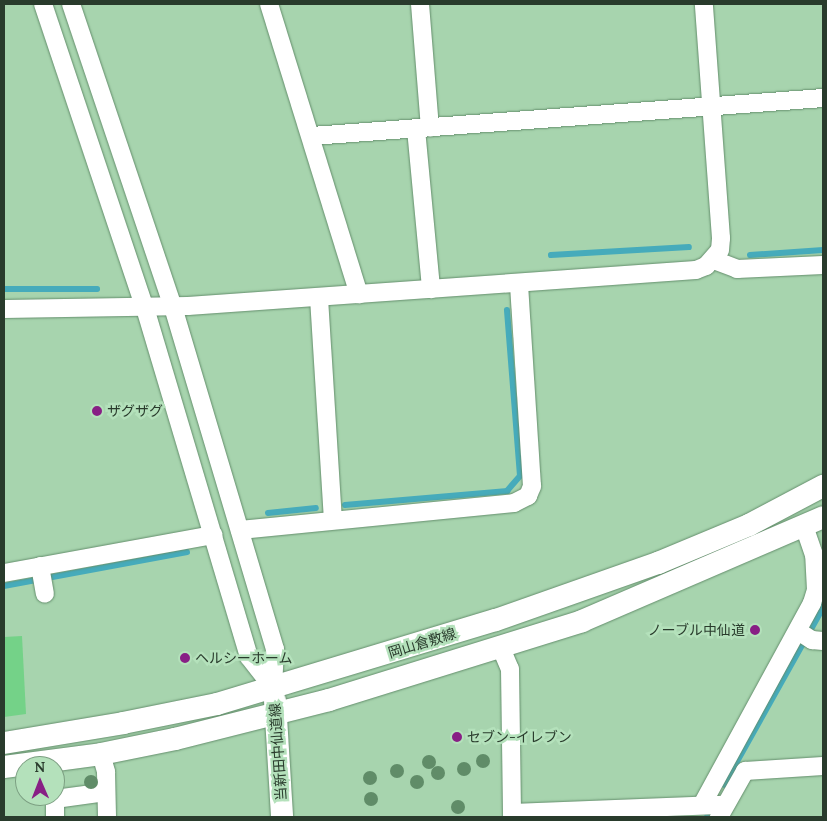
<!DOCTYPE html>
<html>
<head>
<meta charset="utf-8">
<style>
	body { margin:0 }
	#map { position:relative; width:827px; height:821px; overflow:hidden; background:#a7d4ae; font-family:Lora,"Noto Sans JP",serif }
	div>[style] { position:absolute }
	.green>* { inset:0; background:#74d288 }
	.stream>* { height:5.5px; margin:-2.75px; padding:0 2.75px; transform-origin:2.75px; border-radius:2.75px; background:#46abbb }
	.roads { filter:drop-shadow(0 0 1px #648e6c) drop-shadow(0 0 1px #648e6c) }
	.minor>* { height:18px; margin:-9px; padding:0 9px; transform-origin:9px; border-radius:9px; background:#fff }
	.major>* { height:22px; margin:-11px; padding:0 11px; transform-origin:11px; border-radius:11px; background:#fff }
	.trees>* { width:14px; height:14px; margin:-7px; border-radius:50%; background:#608c68 }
	.dots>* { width:14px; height:14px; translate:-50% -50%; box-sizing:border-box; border:2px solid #b4e1bb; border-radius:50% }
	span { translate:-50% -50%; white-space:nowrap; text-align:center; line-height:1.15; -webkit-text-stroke:5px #b4e1bb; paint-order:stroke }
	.poi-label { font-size:14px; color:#293b2c }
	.left { translate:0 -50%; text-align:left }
	.right { translate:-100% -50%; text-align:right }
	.street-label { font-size:14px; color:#293b2c }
	.frame { position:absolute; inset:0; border:5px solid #293b2c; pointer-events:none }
	.north { position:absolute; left:15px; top:756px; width:50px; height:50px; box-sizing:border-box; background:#b4e1bb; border:1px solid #7c9f82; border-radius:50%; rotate:359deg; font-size:14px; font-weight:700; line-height:20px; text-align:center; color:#293b2c }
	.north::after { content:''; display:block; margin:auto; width:18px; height:22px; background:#881f85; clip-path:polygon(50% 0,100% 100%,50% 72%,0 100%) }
</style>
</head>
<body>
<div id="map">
	<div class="green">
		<i style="clip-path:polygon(22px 636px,26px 714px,4px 717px,4px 637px)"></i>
	</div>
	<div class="stream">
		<i style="left:551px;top:255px;width:138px;rotate:-3.3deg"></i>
		<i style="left:750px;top:255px;width:73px;rotate:-3.9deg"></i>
		<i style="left:4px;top:289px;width:93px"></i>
		<i style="left:345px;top:505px;width:163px;rotate:-4.9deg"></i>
		<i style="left:507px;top:491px;width:20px;rotate:-49deg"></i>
		<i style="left:520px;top:476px;width:166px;rotate:-94.5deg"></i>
		<i style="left:268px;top:513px;width:48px;rotate:-5.9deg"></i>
		<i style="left:4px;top:586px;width:186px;rotate:-10.5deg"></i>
		<i style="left:724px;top:785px;width:201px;rotate:-60.8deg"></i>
		<i style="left:822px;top:610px;width:11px;rotate:-85deg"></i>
		<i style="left:707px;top:817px;width:2px;rotate:-63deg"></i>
	</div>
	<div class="roads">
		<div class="minor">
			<i style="left:43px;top:4px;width:321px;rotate:71.5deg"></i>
			<i style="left:145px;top:308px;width:364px;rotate:73.4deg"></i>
			<i style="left:249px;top:657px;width:39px;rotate:52deg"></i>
			<i style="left:71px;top:4px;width:320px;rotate:71.4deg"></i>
			<i style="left:173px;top:307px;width:357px;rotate:73.4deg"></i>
			<i style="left:275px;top:649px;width:39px;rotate:93deg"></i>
			<i style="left:269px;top:4px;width:304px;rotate:72.8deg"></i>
			<i style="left:420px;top:4px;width:124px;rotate:85.4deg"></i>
			<i style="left:416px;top:129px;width:161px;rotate:84.6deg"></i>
			<i style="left:312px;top:136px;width:512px;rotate:-4.25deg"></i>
			<i style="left:714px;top:260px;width:25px;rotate:21deg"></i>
			<i style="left:737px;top:269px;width:86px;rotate:-2.7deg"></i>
			<i style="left:319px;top:298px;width:221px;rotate:86.4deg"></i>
			<i style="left:4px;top:309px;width:184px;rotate:-0.9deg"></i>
			<i style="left:188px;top:306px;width:509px;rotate:-4.05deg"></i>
			<i style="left:696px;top:270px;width:11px;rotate:-22deg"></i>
			<i style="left:706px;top:266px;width:21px;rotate:-49deg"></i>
			<i style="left:720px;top:250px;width:12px;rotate:-85deg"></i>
			<i style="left:721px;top:238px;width:235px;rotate:-94.2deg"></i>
			<i style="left:240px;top:530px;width:275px;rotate:-5.6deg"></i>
			<i style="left:514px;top:503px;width:16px;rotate:-27deg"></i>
			<i style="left:528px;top:496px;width:11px;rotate:-68deg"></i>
			<i style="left:532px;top:486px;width:203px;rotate:-93.7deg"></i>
			<i style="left:40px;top:566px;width:28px;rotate:80deg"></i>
			<i style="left:4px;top:573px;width:213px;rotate:-10.3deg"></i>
			<i style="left:798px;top:631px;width:17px;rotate:33deg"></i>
			<i style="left:812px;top:640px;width:11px;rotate:5deg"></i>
			<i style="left:501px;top:648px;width:23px;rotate:67deg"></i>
			<i style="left:510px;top:669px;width:148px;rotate:89.2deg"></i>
			<i style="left:101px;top:754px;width:19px;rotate:74deg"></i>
			<i style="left:106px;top:772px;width:45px;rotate:88.7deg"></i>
			<i style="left:55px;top:796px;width:21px;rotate:90deg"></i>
			<i style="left:55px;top:799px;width:51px;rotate:-7.8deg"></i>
			<i style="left:703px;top:803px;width:228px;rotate:-61.4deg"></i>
			<i style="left:812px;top:603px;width:14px;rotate:-73deg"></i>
			<i style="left:816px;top:590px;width:35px;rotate:-93deg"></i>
			<i style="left:814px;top:555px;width:31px;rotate:-109deg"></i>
			<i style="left:512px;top:813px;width:213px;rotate:-2.2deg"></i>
			<i style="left:719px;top:817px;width:53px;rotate:-60.5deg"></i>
			<i style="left:745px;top:771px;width:78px;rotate:-3.7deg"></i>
		</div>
		<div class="major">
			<i style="left:275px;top:701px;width:116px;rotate:86.5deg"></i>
			<i style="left:4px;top:743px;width:121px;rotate:-9.5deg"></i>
			<i style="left:123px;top:723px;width:96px;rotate:-11.4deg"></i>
			<i style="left:217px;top:704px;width:291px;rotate:-16.8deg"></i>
			<i style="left:496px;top:620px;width:172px;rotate:-19.4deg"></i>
			<i style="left:658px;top:563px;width:99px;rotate:-22.7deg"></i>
			<i style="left:749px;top:525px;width:84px;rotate:-27.8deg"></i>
			<i style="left:4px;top:767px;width:98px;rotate:-7.6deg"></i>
			<i style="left:101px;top:754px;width:76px;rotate:-11.5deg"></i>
			<i style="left:175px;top:739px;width:159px;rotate:-14.2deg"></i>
			<i style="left:329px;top:700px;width:265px;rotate:-17.3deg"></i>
			<i style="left:582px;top:621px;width:262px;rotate:-23.3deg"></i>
		</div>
	</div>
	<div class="trees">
		<i style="left:483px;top:761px"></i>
		<i style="left:429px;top:762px"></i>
		<i style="left:464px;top:769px"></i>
		<i style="left:397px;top:771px"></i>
		<i style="left:438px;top:773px"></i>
		<i style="left:370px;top:778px"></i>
		<i style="left:91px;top:782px"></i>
		<i style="left:417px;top:782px"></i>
		<i style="left:371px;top:799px"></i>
		<i style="left:458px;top:807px"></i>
	</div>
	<div class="dots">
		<i style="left:97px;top:411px;background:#881f85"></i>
		<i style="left:755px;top:630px;background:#881f85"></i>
		<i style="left:185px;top:658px;background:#881f85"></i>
		<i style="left:457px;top:737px;background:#881f85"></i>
	</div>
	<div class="poi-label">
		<span class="left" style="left:107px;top:411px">ザグザグ</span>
		<span class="right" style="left:745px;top:630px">ノーブル中仙道</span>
		<span class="left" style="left:195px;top:658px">ヘルシーホーム</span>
		<span class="left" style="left:467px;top:737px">セブン-イレブン</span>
	</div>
	<div class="street-label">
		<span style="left:422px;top:643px;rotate:-17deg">岡山倉敷線</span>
		<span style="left:278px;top:752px;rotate:-94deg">当新田中仙道線</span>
	</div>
	<div class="frame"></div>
	<div class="north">N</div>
</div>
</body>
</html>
